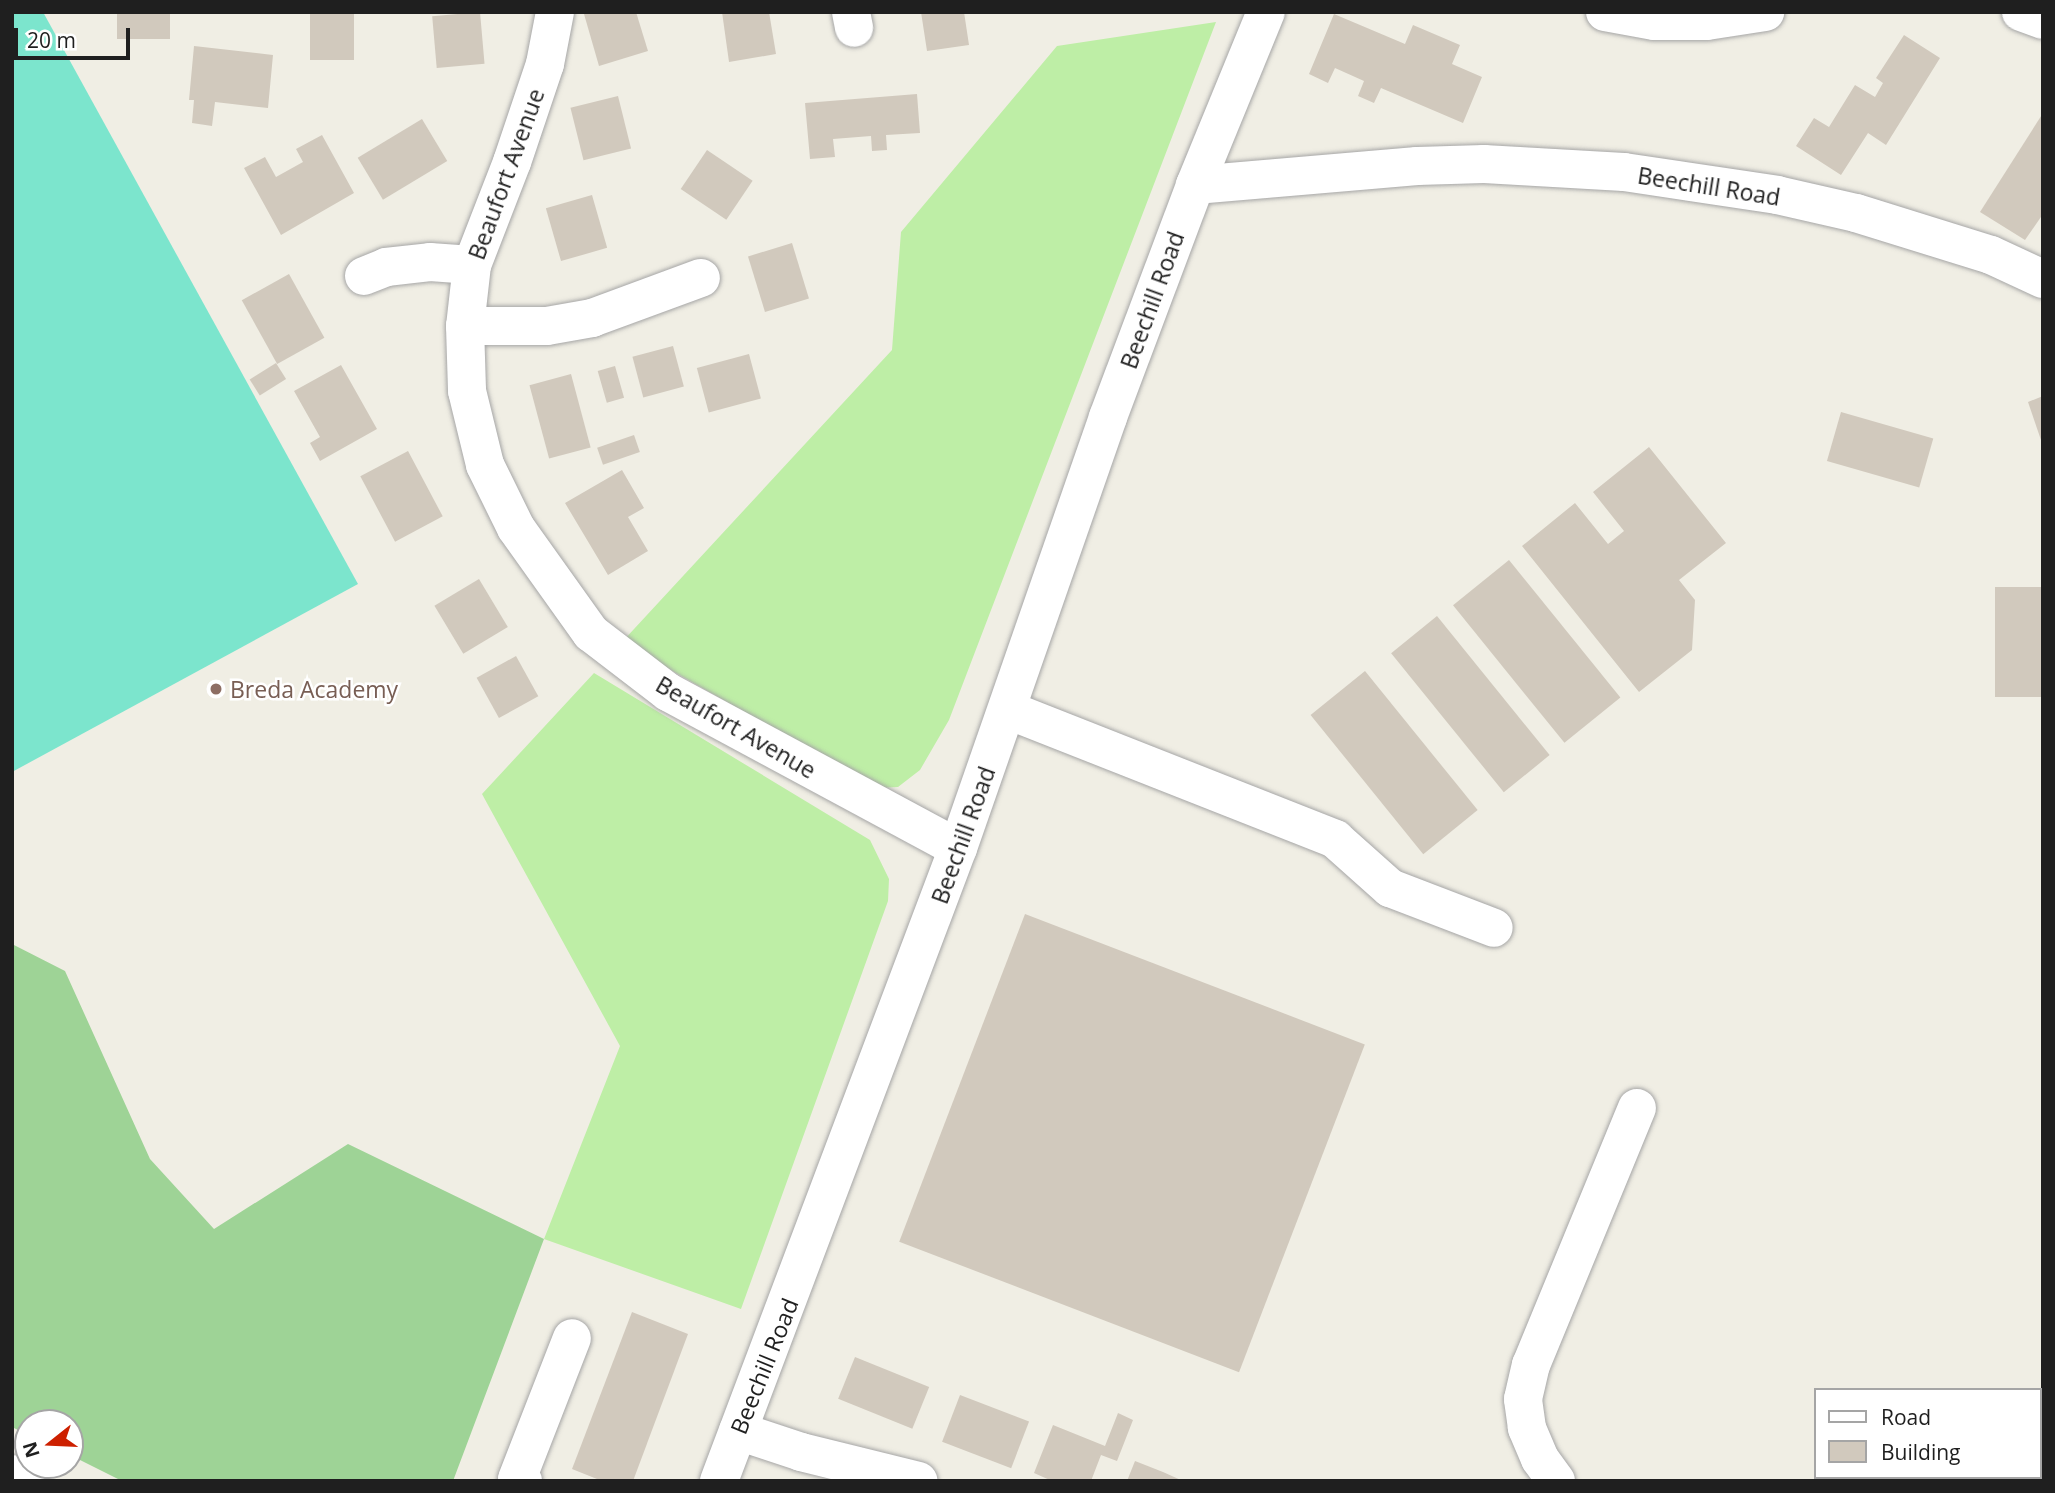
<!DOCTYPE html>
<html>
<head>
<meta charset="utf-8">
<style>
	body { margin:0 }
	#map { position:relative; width:2055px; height:1493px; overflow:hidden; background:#f0eee4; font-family:"Open Sans",sans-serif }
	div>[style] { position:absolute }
	.grass>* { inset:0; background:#beeea6 }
	.forest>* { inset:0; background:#9ed396 }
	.pitch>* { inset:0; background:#7ce5cd }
	.building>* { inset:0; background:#d1c9bd; transform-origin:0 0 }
	.roads { filter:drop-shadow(0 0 2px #a6a6a6) drop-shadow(0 0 2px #a6a6a6) }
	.minor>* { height:38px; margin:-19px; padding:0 19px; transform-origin:19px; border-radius:19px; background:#fff }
	.dots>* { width:19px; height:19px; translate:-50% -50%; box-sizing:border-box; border:4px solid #fff; border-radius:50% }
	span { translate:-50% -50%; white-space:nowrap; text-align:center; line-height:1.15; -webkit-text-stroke:5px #fff; paint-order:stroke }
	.street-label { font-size:23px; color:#1f1f1f }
	.education-label { font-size:23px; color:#785e54 }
	.left { translate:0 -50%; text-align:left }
	.frame { position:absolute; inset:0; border:14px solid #1f1f1f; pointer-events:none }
	.legend { position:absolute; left:1814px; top:1388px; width:228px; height:91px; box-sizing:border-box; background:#fff; border:2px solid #a5a5a5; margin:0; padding:9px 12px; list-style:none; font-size:21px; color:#1f1f1f }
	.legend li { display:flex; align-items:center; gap:14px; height:35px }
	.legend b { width:35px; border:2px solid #a5a5a5 }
	.north { position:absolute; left:14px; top:1409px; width:70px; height:70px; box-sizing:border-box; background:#fff; border:2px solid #a5a5a5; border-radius:50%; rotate:252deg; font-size:19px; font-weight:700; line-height:28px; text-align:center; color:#1f1f1f }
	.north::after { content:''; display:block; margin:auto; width:24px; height:32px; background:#cd2000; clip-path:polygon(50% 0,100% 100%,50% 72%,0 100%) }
	.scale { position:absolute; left:14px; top:28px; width:116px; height:32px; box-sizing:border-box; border:4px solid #1f1f1f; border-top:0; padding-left:9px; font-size:21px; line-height:24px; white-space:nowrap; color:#1f1f1f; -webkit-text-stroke:5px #fff; paint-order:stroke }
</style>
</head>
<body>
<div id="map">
	<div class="grass">
		<i style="clip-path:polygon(1216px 22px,949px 720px,920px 770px,898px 787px,877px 788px,622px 642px,892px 350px,901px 232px,1057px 46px)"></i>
		<i style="clip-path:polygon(594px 673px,870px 840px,889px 879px,888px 901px,741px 1309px,544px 1239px,620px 1046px,482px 794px)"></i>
	</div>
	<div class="forest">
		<i style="clip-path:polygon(12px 944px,65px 971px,150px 1159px,214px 1229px,348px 1144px,544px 1239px,453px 1481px,122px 1481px,70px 1455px,70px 1423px,28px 1423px,28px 1435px,12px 1427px)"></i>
	</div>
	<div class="pitch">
		<i style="clip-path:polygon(12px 12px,43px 12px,358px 584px,12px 772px)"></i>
	</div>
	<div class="building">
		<i style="left:117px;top:12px;width:53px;height:27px"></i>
		<i style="left:310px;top:12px;width:44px;height:48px"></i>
		<i style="left:480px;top:12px;width:52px;height:48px;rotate:85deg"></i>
		<i style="clip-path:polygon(636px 12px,648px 51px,599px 66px,584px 14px)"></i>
		<i style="clip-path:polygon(722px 12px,769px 12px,776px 54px,729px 62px)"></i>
		<i style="clip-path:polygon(921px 12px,964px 12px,969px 45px,927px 51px)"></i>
		<i style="clip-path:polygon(1334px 14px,1405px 44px,1413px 25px,1460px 45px,1452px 64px,1482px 77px,1463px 123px,1381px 88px,1374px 103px,1358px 96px,1364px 81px,1335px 68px,1328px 83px,1309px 74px)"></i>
		<i style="clip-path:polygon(1904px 35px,1940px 58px,1886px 145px,1868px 133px,1841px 175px,1796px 146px,1814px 118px,1829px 127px,1855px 85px,1875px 97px,1883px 83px,1876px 78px)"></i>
		<i style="clip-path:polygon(194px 46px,273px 55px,268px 108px,215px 102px,212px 126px,192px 123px,194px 100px,189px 100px)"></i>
		<i style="clip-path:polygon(917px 94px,920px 133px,886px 135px,887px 150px,872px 151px,871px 136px,833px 139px,835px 157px,810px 159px,805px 103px)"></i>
		<i style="left:618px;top:96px;width:54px;height:49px;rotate:76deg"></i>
		<i style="clip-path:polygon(2043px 113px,2043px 214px,2025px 240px,1980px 212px)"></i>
		<i style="left:422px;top:119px;width:49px;height:75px;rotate:59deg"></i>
		<i style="clip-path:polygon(322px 135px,354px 193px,281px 235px,244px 168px,265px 157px,276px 177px,303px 162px,296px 149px)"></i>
		<i style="left:707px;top:150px;width:55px;height:47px;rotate:34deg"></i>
		<i style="left:592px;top:195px;width:55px;height:48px;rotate:74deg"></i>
		<i style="left:792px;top:243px;width:58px;height:46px;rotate:73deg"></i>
		<i style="left:289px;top:274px;width:73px;height:54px;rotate:61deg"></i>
		<i style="left:673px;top:346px;width:42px;height:42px;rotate:75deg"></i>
		<i style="left:749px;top:354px;width:46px;height:54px;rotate:75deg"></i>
		<i style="left:276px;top:363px;width:19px;height:31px;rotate:58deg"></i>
		<i style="clip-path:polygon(341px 365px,377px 429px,320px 461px,310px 443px,320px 437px,294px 391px)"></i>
		<i style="left:615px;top:366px;width:33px;height:18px;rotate:74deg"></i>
		<i style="left:571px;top:374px;width:76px;height:43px;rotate:75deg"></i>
		<i style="clip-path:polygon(2043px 396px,2043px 443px,2042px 443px,2028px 402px)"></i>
		<i style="left:1841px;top:412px;width:96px;height:51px;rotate:16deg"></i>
		<i style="left:634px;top:435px;width:18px;height:39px;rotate:71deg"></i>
		<i style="clip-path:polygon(1649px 447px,1726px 543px,1679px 580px,1695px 600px,1692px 650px,1639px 692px,1522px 546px,1575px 503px,1608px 544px,1624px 531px,1593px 492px)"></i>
		<i style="left:408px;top:451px;width:74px;height:54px;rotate:62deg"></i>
		<i style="clip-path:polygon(622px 470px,644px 508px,628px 517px,648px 551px,608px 575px,565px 503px)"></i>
		<i style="left:1509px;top:560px;width:177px;height:72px;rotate:51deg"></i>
		<i style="left:479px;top:579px;width:56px;height:52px;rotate:59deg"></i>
		<i style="left:1995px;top:587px;width:48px;height:110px"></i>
		<i style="left:1437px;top:616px;width:179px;height:59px;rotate:51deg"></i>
		<i style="left:516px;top:656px;width:46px;height:45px;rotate:61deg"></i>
		<i style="left:1365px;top:671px;width:179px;height:70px;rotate:51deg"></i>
		<i style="left:1025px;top:914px;width:364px;height:351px;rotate:21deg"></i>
		<i style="clip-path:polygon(632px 1312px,688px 1334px,633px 1481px,602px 1481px,572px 1469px)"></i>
		<i style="left:855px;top:1357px;width:80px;height:45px;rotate:22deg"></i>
		<i style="left:960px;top:1395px;width:74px;height:50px;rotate:21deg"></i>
		<i style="clip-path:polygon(1118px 1413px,1133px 1420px,1117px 1461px,1101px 1455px,1091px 1481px,1052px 1481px,1034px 1473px,1053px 1425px,1105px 1446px)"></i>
		<i style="clip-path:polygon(1135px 1461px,1163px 1472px,1183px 1481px,1127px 1481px)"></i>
	</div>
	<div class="roads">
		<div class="minor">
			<i style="left:555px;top:12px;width:53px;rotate:100.9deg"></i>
			<i style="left:545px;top:64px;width:103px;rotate:108.6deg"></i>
			<i style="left:512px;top:162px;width:110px;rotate:111.2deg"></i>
			<i style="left:472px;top:265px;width:61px;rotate:96.5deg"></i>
			<i style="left:465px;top:326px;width:65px;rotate:88.2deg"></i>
			<i style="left:467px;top:391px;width:76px;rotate:76.3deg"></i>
			<i style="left:485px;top:465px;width:70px;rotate:63.8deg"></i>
			<i style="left:516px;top:528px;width:129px;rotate:54.5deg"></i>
			<i style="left:591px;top:633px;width:97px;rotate:37.5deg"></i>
			<i style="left:668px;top:692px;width:329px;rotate:28.3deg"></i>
			<i style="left:851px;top:12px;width:16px;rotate:79deg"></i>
			<i style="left:1605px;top:12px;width:50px;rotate:10.4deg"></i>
			<i style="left:1654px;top:21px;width:53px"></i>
			<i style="left:1707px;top:21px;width:59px;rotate:-8.8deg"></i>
			<i style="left:2021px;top:12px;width:23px;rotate:20deg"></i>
			<i style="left:1195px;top:185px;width:223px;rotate:-4.9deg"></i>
			<i style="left:1417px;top:166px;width:67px;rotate:-1.7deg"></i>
			<i style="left:1484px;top:164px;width:140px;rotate:3.3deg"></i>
			<i style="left:1624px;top:172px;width:155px;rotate:8.5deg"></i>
			<i style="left:1777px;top:195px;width:81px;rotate:12.8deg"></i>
			<i style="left:1856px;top:213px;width:141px;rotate:17.3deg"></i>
			<i style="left:1991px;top:255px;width:57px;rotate:24.8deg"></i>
			<i style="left:364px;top:276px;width:24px;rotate:-22deg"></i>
			<i style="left:386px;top:267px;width:44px;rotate:-6.5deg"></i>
			<i style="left:430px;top:262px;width:42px;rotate:4.1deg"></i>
			<i style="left:465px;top:326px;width:82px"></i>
			<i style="left:547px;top:326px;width:46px;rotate:-10.1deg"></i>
			<i style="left:592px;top:318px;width:116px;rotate:-20.2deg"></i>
			<i style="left:1008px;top:710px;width:352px;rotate:21.5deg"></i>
			<i style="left:1335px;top:839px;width:74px;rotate:41.7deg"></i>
			<i style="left:1390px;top:888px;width:111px;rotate:21deg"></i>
			<i style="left:738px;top:1431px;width:66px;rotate:18.4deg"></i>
			<i style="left:801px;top:1452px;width:121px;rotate:13.9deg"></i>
			<i style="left:12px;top:1474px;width:17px;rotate:24deg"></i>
			<i style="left:523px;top:1481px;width:6px;rotate:-162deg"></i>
			<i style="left:517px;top:1479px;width:151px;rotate:-68.7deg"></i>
			<i style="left:719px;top:1481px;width:677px;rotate:-69.32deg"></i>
			<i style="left:958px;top:848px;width:456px;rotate:-70.8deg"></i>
			<i style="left:1108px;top:417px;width:248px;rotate:-69.4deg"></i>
			<i style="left:1195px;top:185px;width:187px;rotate:-67.7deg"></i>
			<i style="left:1556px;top:1481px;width:27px;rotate:-126deg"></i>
			<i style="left:1540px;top:1459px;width:34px;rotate:-113deg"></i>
			<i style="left:1527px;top:1428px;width:29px;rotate:-98deg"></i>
			<i style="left:1523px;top:1399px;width:35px;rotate:-77deg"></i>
			<i style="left:1531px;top:1365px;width:278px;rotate:-67.6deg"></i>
		</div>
	</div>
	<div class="dots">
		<i style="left:216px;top:689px;background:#8d6e63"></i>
	</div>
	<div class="street-label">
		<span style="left:506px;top:174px;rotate:-70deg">Beaufort Avenue</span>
		<span style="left:1709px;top:186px;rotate:9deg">Beechill Road</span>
		<span style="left:1152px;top:300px;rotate:-70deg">Beechill Road</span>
		<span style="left:736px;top:727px;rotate:30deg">Beaufort Avenue</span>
		<span style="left:963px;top:835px;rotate:-70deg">Beechill Road</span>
		<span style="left:764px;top:1366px;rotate:-68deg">Beechill Road</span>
	</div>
	<div class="education-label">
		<span class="left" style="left:230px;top:689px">Breda Academy</span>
	</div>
	<div class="frame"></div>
	<ul class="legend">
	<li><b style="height:9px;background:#fff"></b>Road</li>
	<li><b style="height:19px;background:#d1c9bd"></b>Building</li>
	</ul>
	<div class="north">N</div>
	<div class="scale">20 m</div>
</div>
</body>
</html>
